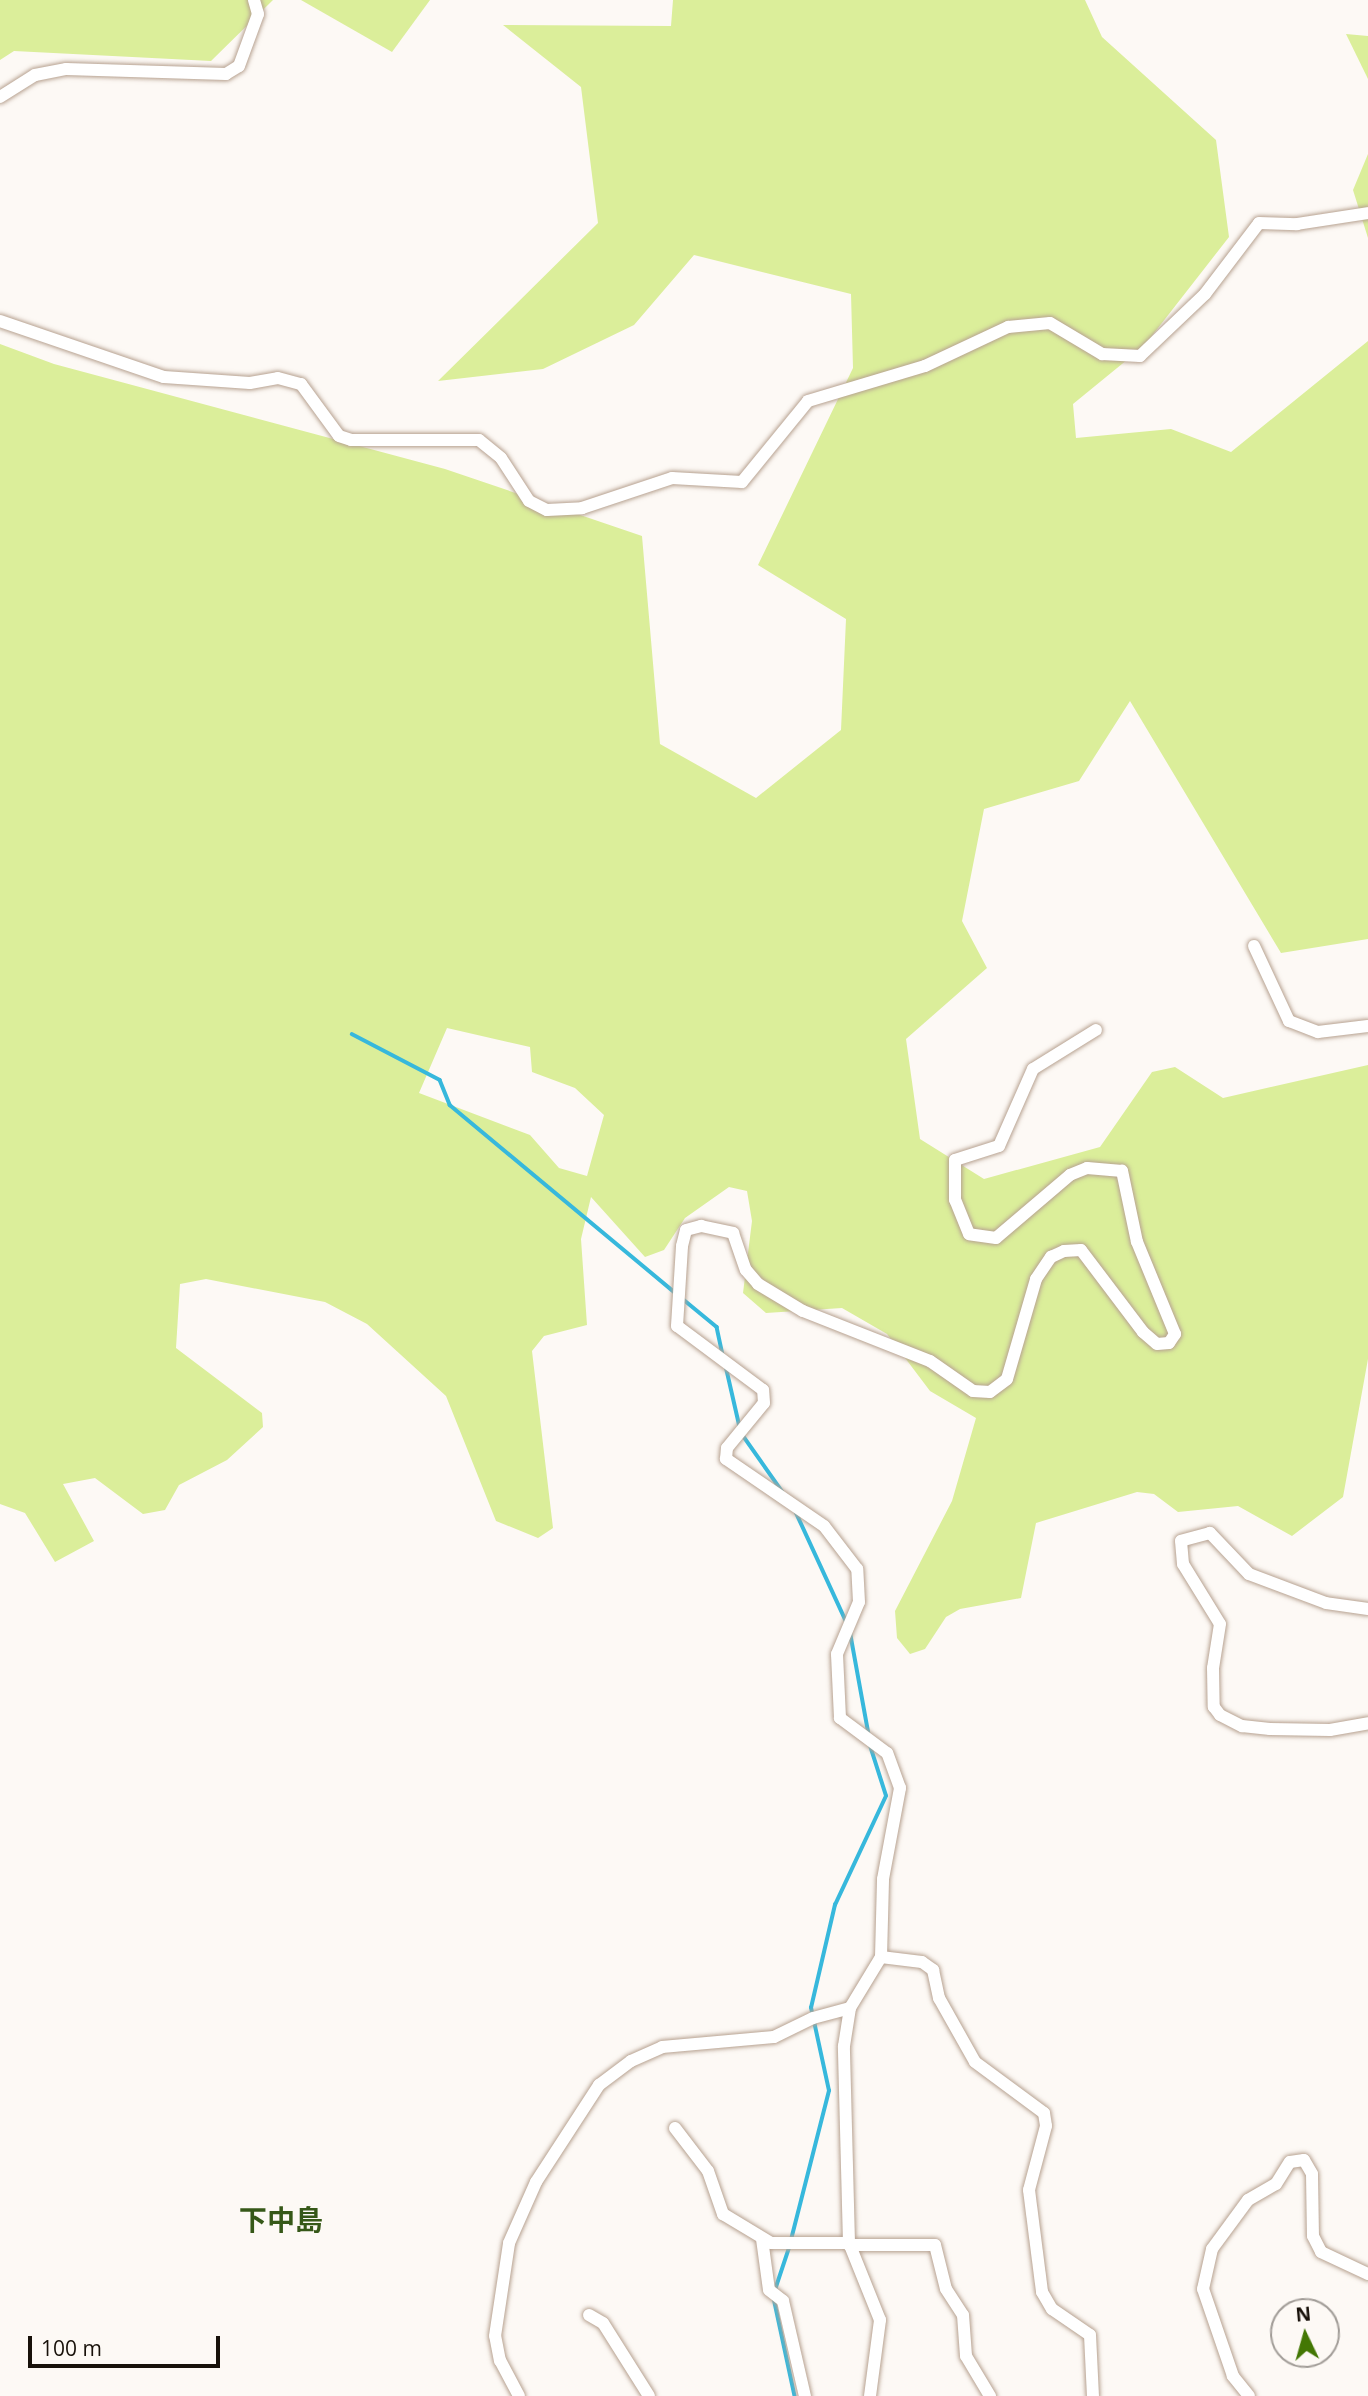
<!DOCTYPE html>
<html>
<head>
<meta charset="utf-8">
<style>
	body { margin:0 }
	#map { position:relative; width:1368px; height:2396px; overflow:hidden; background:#fdf9f5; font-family:"Open Sans","Noto Sans JP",sans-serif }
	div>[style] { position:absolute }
	.green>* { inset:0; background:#dbee9a }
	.stream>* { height:3.5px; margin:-1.75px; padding:0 1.75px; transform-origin:1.75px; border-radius:1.75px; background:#37b8dc }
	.roads { filter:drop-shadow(0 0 2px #b7a291) drop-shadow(0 0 2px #b7a291) }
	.minor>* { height:12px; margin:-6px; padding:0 6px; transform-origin:6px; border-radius:6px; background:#fff }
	span { translate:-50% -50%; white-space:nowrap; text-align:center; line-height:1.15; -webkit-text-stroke:7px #fdf9f5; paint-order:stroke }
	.quarter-label { font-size:28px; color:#365818; font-weight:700 }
	.north { position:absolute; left:1270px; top:2298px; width:70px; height:70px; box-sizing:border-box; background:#fdf9f5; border:2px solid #a19c97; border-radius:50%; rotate:355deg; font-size:19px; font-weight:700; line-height:28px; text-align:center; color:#18110a }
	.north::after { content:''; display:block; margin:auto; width:24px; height:32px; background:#437704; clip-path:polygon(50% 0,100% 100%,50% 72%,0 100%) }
	.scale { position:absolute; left:28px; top:2336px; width:192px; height:32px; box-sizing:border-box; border:4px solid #18110a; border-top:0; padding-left:9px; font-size:21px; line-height:24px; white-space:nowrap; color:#18110a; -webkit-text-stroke:5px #fdf9f5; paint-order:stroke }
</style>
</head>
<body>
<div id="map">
	<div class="green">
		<i style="clip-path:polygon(0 0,273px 0,211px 61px,14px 51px,0 60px)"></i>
		<i style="clip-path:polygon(301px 0,430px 0,392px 52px)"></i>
		<i style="clip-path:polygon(evenodd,673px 0,1085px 0,1102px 37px,1216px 140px,1229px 237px,1144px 346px,1073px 404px,1076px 438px,1171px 429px,1231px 452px,1368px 341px,1368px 939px,1281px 953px,1130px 701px,1079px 781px,984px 809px,962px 921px,987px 968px,906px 1039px,920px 1139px,984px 1179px,1100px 1147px,1152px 1072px,1175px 1067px,1223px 1098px,1368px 1065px,1368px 1359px,1343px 1497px,1292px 1536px,1238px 1506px,1178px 1512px,1154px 1494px,1137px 1492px,1036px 1523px,1021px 1598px,960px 1609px,946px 1617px,925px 1649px,910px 1654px,897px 1638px,895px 1611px,952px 1501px,976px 1418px,930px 1391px,887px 1334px,842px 1308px,766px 1313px,743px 1293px,752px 1221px,747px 1191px,729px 1187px,685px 1218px,664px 1250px,645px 1257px,591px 1197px,581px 1239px,587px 1325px,544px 1336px,532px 1351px,553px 1528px,538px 1538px,496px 1521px,446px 1396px,367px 1324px,325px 1302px,206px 1279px,180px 1284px,176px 1348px,262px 1413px,263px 1427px,227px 1460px,179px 1485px,165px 1510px,143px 1514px,95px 1478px,63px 1484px,94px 1541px,55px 1562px,25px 1513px,0 1504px,0 344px,54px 364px,445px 469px,642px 536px,660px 744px,756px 798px,841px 730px,846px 619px,758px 565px,853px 368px,851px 294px,694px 255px,634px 325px,543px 369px,438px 381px,598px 223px,581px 87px,503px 25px,671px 26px,673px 0,447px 1028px,530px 1047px,532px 1072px,575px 1088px,604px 1115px,587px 1176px,559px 1168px,530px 1135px,419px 1093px,447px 1028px)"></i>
		<i style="clip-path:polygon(1346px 34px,1368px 36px,1368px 79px)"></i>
		<i style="clip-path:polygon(1368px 154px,1368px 238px,1353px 190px)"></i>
	</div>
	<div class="stream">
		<i style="left:352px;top:1034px;width:99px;rotate:27.6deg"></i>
		<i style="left:440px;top:1080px;width:27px;rotate:68deg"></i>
		<i style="left:450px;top:1105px;width:295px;rotate:39.8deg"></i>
		<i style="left:683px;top:1299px;width:44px;rotate:39.5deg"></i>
		<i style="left:717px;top:1327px;width:29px;rotate:78deg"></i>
		<i style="left:726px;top:1366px;width:63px;rotate:77.1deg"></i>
		<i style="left:742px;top:1434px;width:70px;rotate:54.9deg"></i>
		<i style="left:796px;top:1512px;width:122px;rotate:65.3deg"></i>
		<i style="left:850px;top:1630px;width:107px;rotate:79.7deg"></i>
		<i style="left:791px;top:2240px;width:154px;rotate:-75.7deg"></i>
		<i style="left:829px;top:2091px;width:85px;rotate:-102.2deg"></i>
		<i style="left:811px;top:2008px;width:106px;rotate:-76.9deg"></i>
		<i style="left:835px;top:1905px;width:120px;rotate:-64.9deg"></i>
		<i style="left:886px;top:1796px;width:52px;rotate:-107.7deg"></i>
		<i style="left:775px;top:2290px;width:44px;rotate:-71.6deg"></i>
		<i style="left:774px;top:2298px;width:100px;rotate:77.9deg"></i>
	</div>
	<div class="roads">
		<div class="minor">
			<i style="left:0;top:97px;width:41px;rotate:-32.2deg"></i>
			<i style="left:35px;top:75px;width:32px;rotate:-11deg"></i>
			<i style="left:66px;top:69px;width:160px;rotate:1.8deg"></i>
			<i style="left:226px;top:74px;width:15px;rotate:-32deg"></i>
			<i style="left:239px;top:66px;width:55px;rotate:-69.9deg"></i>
			<i style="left:258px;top:14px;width:15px;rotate:-106deg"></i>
			<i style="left:0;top:321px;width:173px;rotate:18.9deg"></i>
			<i style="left:164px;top:377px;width:86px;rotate:4deg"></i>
			<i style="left:250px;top:383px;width:28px;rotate:-10deg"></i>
			<i style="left:278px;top:378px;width:24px;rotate:15deg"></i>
			<i style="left:301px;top:384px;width:64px;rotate:53.8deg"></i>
			<i style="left:339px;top:436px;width:13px;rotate:18deg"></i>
			<i style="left:351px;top:440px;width:128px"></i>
			<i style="left:479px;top:440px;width:28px;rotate:39deg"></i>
			<i style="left:501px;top:458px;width:51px;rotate:56.9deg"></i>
			<i style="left:529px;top:501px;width:20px;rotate:27deg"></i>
			<i style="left:547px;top:510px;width:35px;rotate:-3deg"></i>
			<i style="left:582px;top:508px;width:95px;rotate:-18.4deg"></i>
			<i style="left:672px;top:478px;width:70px;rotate:3.3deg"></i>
			<i style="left:742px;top:482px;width:104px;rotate:-50.8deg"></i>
			<i style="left:808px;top:401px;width:122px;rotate:-16.7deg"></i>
			<i style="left:925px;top:366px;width:92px;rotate:-25.2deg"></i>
			<i style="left:1008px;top:327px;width:42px;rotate:-5.4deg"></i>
			<i style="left:1050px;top:323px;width:61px;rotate:30.8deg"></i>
			<i style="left:1102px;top:354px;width:38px;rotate:3deg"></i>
			<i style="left:1140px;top:356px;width:90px;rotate:-43.6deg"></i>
			<i style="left:1205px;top:294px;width:89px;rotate:-52.7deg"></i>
			<i style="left:1259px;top:223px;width:38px;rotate:2deg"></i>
			<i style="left:1297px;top:224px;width:72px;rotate:-8.8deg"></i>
			<i style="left:1254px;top:946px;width:83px;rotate:65deg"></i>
			<i style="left:1289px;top:1021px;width:31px;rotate:21deg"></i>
			<i style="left:1318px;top:1032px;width:50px;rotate:-6.8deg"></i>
			<i style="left:1368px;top:1609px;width:42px;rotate:-171.9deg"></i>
			<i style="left:1326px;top:1603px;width:82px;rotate:-159.4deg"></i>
			<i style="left:1249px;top:1574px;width:57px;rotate:-133.6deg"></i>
			<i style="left:1210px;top:1533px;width:30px;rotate:165deg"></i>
			<i style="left:1181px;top:1541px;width:23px;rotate:85deg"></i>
			<i style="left:1183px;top:1564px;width:70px;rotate:58.3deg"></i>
			<i style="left:1220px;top:1624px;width:45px;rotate:99deg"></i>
			<i style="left:1213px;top:1668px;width:39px;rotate:89deg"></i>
			<i style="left:1214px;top:1707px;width:10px;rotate:53deg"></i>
			<i style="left:1220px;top:1715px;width:25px;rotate:27deg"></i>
			<i style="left:1242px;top:1726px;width:28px;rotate:6deg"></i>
			<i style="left:1270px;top:1729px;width:60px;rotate:1deg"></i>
			<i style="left:1330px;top:1730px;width:39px;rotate:-10deg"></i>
			<i style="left:881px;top:1957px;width:41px;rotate:7deg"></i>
			<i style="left:922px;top:1962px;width:14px;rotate:36deg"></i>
			<i style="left:933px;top:1970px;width:29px;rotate:78deg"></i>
			<i style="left:939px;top:1998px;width:73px;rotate:60.6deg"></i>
			<i style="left:975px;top:2062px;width:86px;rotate:36.5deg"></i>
			<i style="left:1044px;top:2113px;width:13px;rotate:81deg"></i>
			<i style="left:1046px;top:2126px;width:66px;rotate:104.9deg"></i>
			<i style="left:1029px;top:2190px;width:103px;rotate:82.7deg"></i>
			<i style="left:1042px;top:2292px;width:20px;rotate:60deg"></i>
			<i style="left:1052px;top:2309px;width:46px;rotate:34.4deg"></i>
			<i style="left:1090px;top:2335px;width:61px;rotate:87.2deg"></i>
			<i style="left:675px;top:2128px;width:54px;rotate:52.5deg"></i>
			<i style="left:708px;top:2171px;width:46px;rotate:70.8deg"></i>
			<i style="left:723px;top:2214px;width:56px;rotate:31.1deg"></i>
			<i style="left:771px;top:2243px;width:78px"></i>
			<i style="left:762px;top:2239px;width:51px;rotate:82.2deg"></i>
			<i style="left:769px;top:2290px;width:18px;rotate:38deg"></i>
			<i style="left:783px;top:2301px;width:98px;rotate:77deg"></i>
			<i style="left:849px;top:2245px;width:86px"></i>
			<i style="left:935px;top:2245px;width:45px;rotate:76deg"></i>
			<i style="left:946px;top:2289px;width:31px;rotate:57deg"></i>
			<i style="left:963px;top:2315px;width:41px;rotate:85.8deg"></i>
			<i style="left:966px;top:2356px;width:47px;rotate:59deg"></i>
			<i style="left:589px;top:2315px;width:16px;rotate:30deg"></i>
			<i style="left:603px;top:2323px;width:86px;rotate:57.8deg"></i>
			<i style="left:519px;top:2396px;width:40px;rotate:-118deg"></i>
			<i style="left:500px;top:2361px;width:25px;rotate:-101deg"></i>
			<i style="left:495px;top:2336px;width:94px;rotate:-81.4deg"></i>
			<i style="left:509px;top:2243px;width:67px;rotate:-66.1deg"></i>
			<i style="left:536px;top:2182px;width:116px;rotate:-57deg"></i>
			<i style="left:599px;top:2085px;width:40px;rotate:-37deg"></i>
			<i style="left:631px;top:2061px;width:34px;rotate:-24deg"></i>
			<i style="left:662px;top:2047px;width:112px;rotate:-5.1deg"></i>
			<i style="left:774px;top:2037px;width:43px;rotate:-26deg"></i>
			<i style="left:813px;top:2018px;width:38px;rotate:-15deg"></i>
			<i style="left:870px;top:2396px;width:77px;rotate:-82.5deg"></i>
			<i style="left:880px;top:2320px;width:83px;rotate:-111.9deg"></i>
			<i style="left:849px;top:2243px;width:197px;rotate:-91.5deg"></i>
			<i style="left:844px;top:2046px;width:38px;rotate:-81deg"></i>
			<i style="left:850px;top:2008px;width:60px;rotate:-58.7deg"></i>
			<i style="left:881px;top:1957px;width:78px;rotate:-88.5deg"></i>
			<i style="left:883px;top:1879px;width:93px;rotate:-79.4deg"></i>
			<i style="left:900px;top:1788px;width:37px;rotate:-110deg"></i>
			<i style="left:887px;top:1753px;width:59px;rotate:-143.3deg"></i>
			<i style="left:840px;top:1718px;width:64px;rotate:-92.7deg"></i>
			<i style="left:837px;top:1654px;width:56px;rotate:-67.1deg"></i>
			<i style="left:859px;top:1602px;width:33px;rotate:-93deg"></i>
			<i style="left:857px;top:1569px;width:54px;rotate:-127.5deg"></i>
			<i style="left:824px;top:1526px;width:119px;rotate:-145.6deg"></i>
			<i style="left:726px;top:1459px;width:11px;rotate:-85deg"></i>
			<i style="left:727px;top:1448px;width:58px;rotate:-50.6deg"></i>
			<i style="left:764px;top:1403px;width:13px;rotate:-94deg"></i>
			<i style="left:763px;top:1390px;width:107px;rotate:-143.3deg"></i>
			<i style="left:677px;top:1326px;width:80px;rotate:-86.4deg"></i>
			<i style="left:682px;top:1246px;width:16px;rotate:-76deg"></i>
			<i style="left:686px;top:1230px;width:16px;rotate:-15deg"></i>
			<i style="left:701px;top:1226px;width:33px;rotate:12deg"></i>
			<i style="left:733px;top:1233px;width:39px;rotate:71deg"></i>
			<i style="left:746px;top:1270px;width:18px;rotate:49deg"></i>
			<i style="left:758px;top:1284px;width:52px;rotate:31deg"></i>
			<i style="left:803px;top:1311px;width:136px;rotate:21.5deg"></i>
			<i style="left:930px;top:1361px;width:52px;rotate:34.9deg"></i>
			<i style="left:973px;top:1391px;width:17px;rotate:3deg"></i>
			<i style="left:990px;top:1392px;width:21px;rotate:-37deg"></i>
			<i style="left:1007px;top:1379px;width:104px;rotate:-73.8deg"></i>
			<i style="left:1036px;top:1279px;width:27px;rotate:-56deg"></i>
			<i style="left:1051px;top:1257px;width:14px;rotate:-25deg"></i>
			<i style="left:1064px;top:1251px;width:17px;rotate:-3deg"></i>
			<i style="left:1081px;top:1250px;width:103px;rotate:52.9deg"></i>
			<i style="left:1143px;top:1332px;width:18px;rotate:41deg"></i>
			<i style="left:1157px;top:1344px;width:12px;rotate:-5deg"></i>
			<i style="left:1169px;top:1343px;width:11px;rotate:-56deg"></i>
			<i style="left:1175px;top:1334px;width:100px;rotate:-112.4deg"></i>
			<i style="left:1137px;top:1242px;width:73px;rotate:-101.9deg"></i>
			<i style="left:1122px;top:1171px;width:35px;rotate:-175deg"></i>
			<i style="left:1087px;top:1168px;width:18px;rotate:158deg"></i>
			<i style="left:1070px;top:1175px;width:97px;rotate:139.6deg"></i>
			<i style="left:996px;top:1238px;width:27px;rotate:-172deg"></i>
			<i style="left:969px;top:1234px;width:37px;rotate:-112deg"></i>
			<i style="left:955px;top:1200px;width:40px;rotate:-90deg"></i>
			<i style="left:955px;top:1160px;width:46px;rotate:-17.7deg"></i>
			<i style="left:999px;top:1146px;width:84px;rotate:-66.2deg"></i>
			<i style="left:1033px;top:1069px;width:74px;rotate:-31.8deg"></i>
			<i style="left:1249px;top:2396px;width:26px;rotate:-129deg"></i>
			<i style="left:1233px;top:2376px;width:92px;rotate:-109deg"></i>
			<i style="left:1203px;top:2289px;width:41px;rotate:-77.3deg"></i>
			<i style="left:1212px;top:2249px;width:61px;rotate:-53.7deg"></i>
			<i style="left:1248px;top:2200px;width:32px;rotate:-30deg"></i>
			<i style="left:1276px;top:2184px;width:26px;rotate:-58deg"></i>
			<i style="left:1290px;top:2162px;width:14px;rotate:-8deg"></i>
			<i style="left:1304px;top:2160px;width:16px;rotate:60deg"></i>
			<i style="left:1312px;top:2174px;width:62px;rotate:89.1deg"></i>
			<i style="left:1313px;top:2236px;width:18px;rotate:63deg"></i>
			<i style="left:1321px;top:2252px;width:52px;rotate:25.1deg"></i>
		</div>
	</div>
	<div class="quarter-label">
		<span style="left:281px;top:2219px">下中島</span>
	</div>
	<div class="north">N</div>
	<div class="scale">100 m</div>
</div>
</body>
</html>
